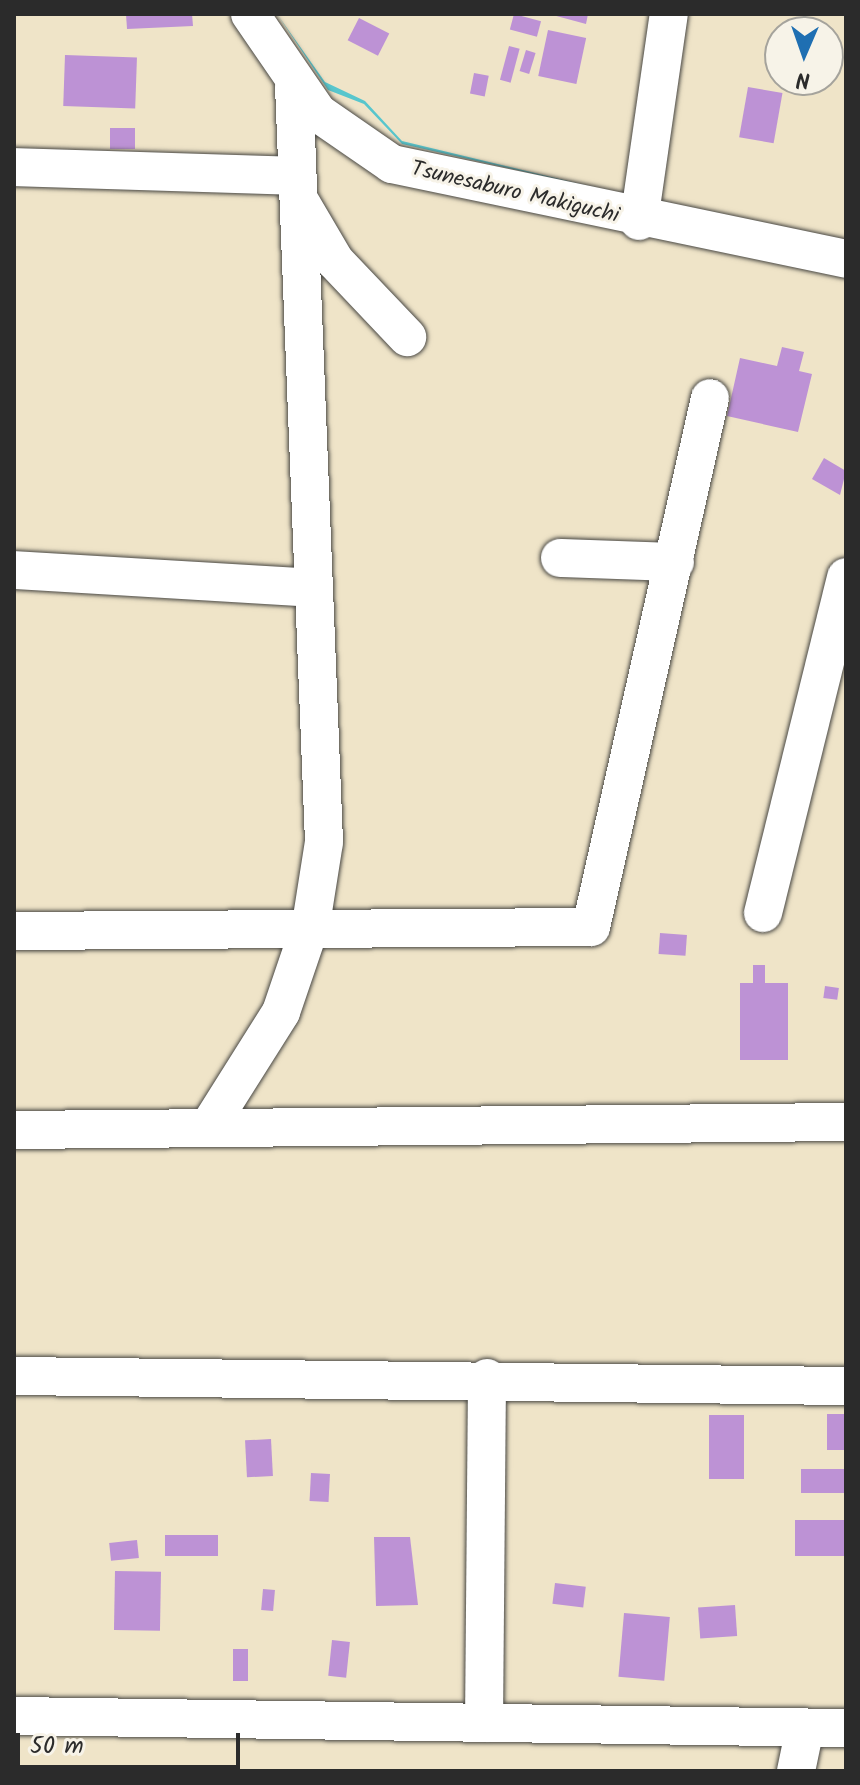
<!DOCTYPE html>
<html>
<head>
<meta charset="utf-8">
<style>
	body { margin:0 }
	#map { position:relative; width:860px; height:1785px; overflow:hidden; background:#efe4c8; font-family:Kalam,sans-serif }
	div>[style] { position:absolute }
	.water>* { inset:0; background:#58c6cd }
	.building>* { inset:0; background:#bd92d5; transform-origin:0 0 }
	.roads { filter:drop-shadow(0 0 2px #484743) drop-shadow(0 0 2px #484743) }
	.minor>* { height:38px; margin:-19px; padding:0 19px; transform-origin:19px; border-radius:19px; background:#fff }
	span { translate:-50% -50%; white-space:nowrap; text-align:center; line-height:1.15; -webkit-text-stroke:6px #f7f3e8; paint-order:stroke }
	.street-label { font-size:22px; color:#2b2b2b }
	.frame { position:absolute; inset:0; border:16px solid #2b2b2b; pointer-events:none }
	.north { position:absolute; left:764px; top:16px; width:80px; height:80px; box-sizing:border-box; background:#f7f3e8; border:2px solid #a5a39c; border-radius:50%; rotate:182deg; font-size:22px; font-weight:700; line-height:32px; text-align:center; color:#2b2b2b }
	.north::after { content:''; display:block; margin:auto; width:28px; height:36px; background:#1f6fb2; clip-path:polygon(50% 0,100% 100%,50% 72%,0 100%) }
	.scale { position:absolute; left:16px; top:1733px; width:224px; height:36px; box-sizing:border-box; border:4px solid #2b2b2b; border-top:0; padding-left:10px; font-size:24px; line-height:28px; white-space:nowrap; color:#2b2b2b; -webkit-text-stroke:6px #f7f3e8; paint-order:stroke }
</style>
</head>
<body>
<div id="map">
	<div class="water">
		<i style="clip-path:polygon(277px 14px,325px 82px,365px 101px,402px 141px,622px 194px,402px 144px,364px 104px,328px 90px)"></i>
	</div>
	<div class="building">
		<i style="clip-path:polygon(126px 14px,192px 14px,193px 26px,127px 29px)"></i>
		<i style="left:514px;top:14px;width:28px;height:16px;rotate:15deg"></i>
		<i style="clip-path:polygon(549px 14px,588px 14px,586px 24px)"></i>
		<i style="left:359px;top:18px;width:34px;height:25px;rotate:27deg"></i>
		<i style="left:548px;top:30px;width:39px;height:47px;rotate:12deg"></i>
		<i style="left:509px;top:46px;width:11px;height:35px;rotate:15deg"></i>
		<i style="left:526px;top:50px;width:10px;height:22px;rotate:17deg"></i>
		<i style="left:65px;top:55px;width:72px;height:51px;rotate:2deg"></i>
		<i style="left:474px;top:73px;width:15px;height:21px;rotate:11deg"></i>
		<i style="left:748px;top:87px;width:35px;height:51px;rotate:10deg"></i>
		<i style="left:110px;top:128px;width:25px;height:21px"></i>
		<i style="clip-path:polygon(782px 347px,804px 352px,799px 371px,812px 374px,798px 432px,727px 416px,740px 358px,777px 366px)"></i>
		<i style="clip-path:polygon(824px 458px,846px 471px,840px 495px,812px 479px)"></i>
		<i style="left:660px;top:933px;width:27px;height:21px;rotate:4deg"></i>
		<i style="clip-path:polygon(753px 965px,765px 965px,765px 983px,788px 983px,788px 1060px,740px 1060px,740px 983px,753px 983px)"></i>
		<i style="left:825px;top:986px;width:14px;height:12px;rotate:8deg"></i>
		<i style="left:846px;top:1414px;width:36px;height:19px;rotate:90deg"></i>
		<i style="left:709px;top:1415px;width:35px;height:64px"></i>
		<i style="left:271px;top:1439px;width:37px;height:26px;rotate:87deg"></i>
		<i style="left:846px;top:1469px;width:24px;height:45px;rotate:90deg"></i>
		<i style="left:311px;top:1473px;width:19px;height:28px;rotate:3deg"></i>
		<i style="left:846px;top:1520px;width:36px;height:51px;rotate:90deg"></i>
		<i style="left:218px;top:1535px;width:21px;height:53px;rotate:90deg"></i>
		<i style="clip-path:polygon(374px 1537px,410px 1537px,418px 1605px,376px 1606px)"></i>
		<i style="left:137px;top:1540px;width:18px;height:28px;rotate:84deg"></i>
		<i style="left:115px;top:1571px;width:46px;height:59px;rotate:1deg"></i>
		<i style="left:555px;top:1583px;width:31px;height:21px;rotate:7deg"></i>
		<i style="left:263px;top:1589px;width:12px;height:21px;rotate:5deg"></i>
		<i style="left:735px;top:1605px;width:31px;height:37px;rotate:86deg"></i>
		<i style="left:624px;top:1613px;width:46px;height:64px;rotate:5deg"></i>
		<i style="left:332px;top:1640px;width:18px;height:36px;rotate:6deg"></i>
		<i style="left:233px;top:1649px;width:15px;height:32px"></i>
	</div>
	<div class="roads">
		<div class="minor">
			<i style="left:250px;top:14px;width:120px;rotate:55.5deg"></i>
			<i style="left:318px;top:113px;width:90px;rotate:34.6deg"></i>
			<i style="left:392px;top:164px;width:464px;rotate:11.8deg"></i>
			<i style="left:14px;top:167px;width:283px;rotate:1.8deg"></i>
			<i style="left:301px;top:203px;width:67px;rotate:59.6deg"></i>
			<i style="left:335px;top:261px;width:105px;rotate:46.5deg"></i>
			<i style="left:639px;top:221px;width:209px;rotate:-81.8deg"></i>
			<i style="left:560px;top:558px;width:115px;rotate:2deg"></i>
			<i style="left:14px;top:570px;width:300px;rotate:3.4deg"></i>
			<i style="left:763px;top:913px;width:346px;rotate:-76.1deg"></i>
			<i style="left:14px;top:931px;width:577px;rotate:-0.4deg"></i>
			<i style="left:591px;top:927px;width:542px;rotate:-77.32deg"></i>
			<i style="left:208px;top:1128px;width:137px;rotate:-57.8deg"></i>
			<i style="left:281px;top:1012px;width:93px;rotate:-71.2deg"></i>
			<i style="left:311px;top:924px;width:83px;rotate:-81deg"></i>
			<i style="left:324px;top:842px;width:757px;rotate:-92.27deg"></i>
			<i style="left:14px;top:1130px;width:832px;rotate:-0.55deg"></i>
			<i style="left:14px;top:1376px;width:832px;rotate:0.69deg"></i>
			<i style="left:14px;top:1716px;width:832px;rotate:0.83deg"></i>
			<i style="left:484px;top:1723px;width:345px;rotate:-89.5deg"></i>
			<i style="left:796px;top:1771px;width:44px;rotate:-78.2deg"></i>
		</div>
	</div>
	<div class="street-label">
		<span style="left:515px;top:193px;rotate:13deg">Tsunesaburo Makiguchi</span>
	</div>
	<div class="frame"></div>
	<div class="north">N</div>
	<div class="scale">50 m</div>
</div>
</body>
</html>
